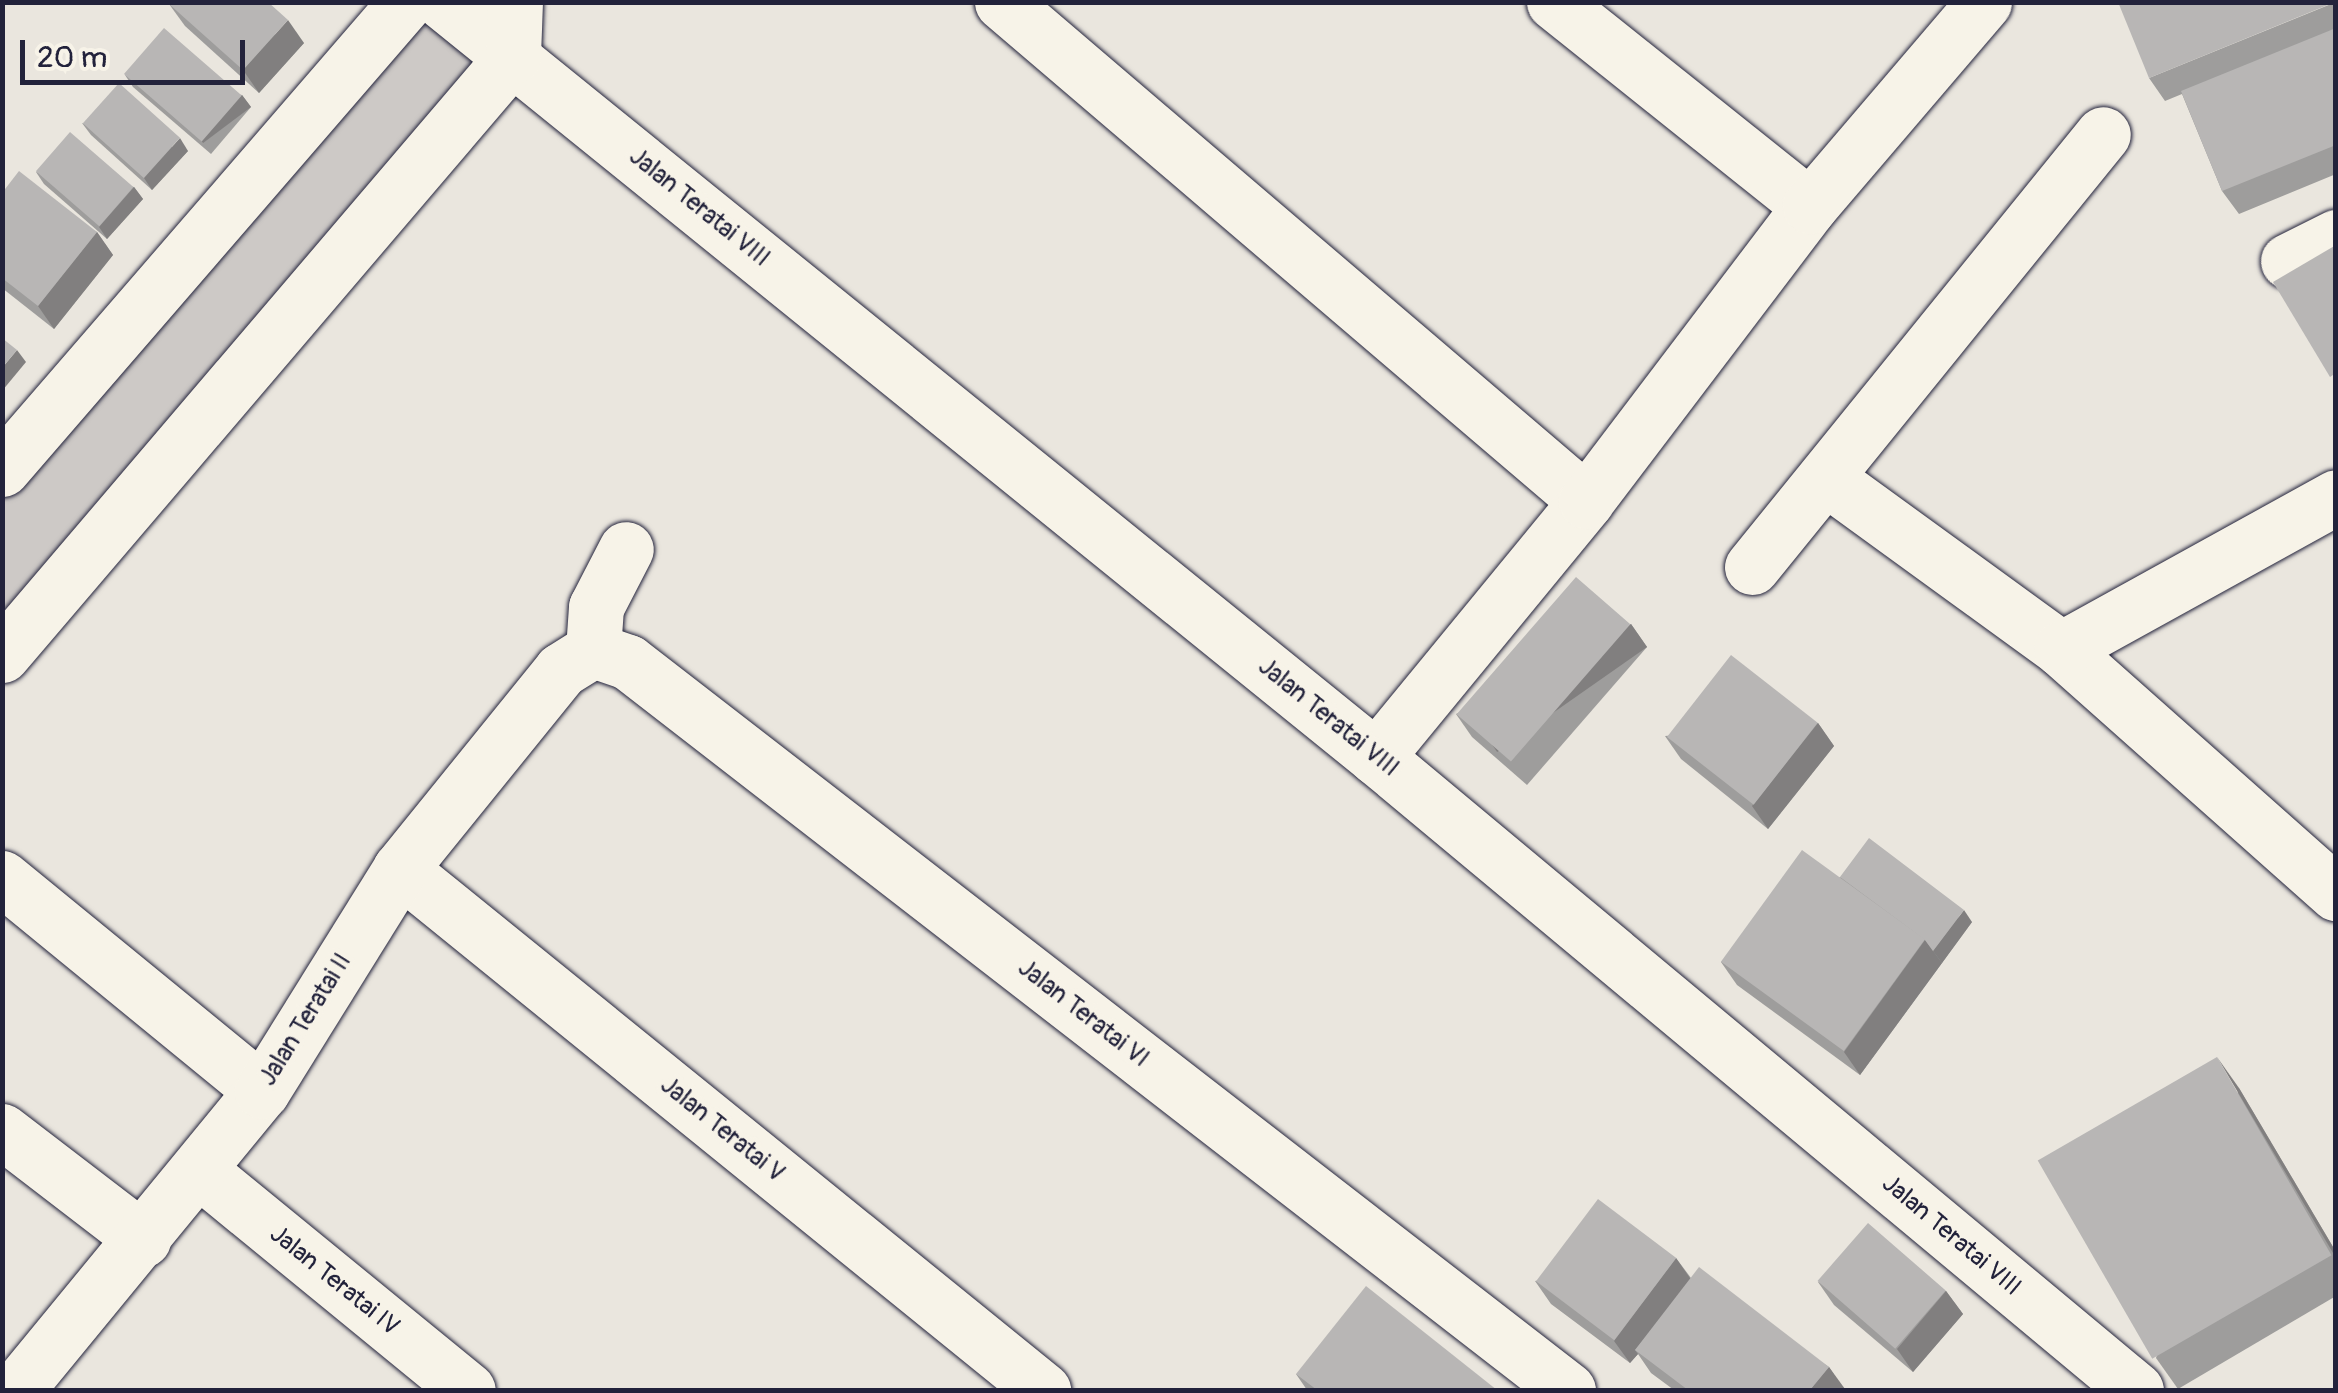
<!DOCTYPE html>
<html>
<head>
<meta charset="utf-8">
<style>
	body { margin:0 }
	#map { position:relative; width:2338px; height:1393px; overflow:hidden; background:#eae6de; font-family:Pangolin,sans-serif }
	div>[style] { position:absolute }
	.green>* { inset:0; background:#cdc9c6 }
	.roads { filter:drop-shadow(0 0 2px #22223b) drop-shadow(0 0 2px #22223b) }
	.minor>* { height:55px; margin:-27.5px; padding:0 27.5px; transform-origin:27.5px; border-radius:27.5px; background:#f7f3e8 }
	.wall>* { inset:0; background:#9e9d9c }
	.shaded-wall>* { inset:0; background:#817f7f; transform-origin:0 0 }
	.building>* { inset:0; background:#b8b6b5; transform-origin:0 0 }
	span { translate:-50% -50%; white-space:nowrap; text-align:center; line-height:1.15; -webkit-text-stroke:10px #f7f3e8; paint-order:stroke }
	.street-label { font-size:25px; color:#22223b }
	.frame { position:absolute; inset:0; border:5px solid #22223b; pointer-events:none }
	.scale { position:absolute; left:20px; top:40px; width:225px; height:45px; box-sizing:border-box; border:5px solid #22223b; border-top:0; padding-left:12px; font-size:30px; line-height:35px; white-space:nowrap; color:#22223b; -webkit-text-stroke:8px #f7f3e8; paint-order:stroke }
</style>
</head>
<body>
<div id="map">
	<div class="green">
		<i style="clip-path:polygon(406px 3px,515px 3px,513px 56px,3px 655px,3px 469px)"></i>
	</div>
	<div class="roads">
		<div class="minor">
			<i style="left:443px;top:2px;width:1200px;rotate:38.98deg"></i>
			<i style="left:1376px;top:757px;width:989px;rotate:39.79deg"></i>
			<i style="left:1002px;top:2px;width:768px;rotate:40.51deg"></i>
			<i style="left:1554px;top:2px;width:327px;rotate:38.6deg"></i>
			<i style="left:2288px;top:261px;width:54px;rotate:-26.6deg"></i>
			<i style="left:2px;top:469px;width:617px;rotate:-49.14deg"></i>
			<i style="left:1826px;top:478px;width:291px;rotate:36deg"></i>
			<i style="left:2061px;top:649px;width:368px;rotate:41.6deg"></i>
			<i style="left:1752px;top:567px;width:557px;rotate:-50.97deg"></i>
			<i style="left:2061px;top:649px;width:314px;rotate:-28.9deg"></i>
			<i style="left:593px;top:650px;width:37px;rotate:19deg"></i>
			<i style="left:628px;top:662px;width:1189px;rotate:37.76deg"></i>
			<i style="left:593px;top:650px;width:43px;rotate:-86deg"></i>
			<i style="left:596px;top:607px;width:65px;rotate:-62.7deg"></i>
			<i style="left:2px;top:655px;width:787px;rotate:-49.53deg"></i>
			<i style="left:513px;top:56px;width:54px;rotate:-87.9deg"></i>
			<i style="left:1376px;top:757px;width:331px;rotate:-50.6deg"></i>
			<i style="left:1586px;top:501px;width:370px;rotate:-52.8deg"></i>
			<i style="left:1810px;top:206px;width:268px;rotate:-49.5deg"></i>
			<i style="left:400px;top:869px;width:828px;rotate:39.02deg"></i>
			<i style="left:2px;top:878px;width:336px;rotate:39.3deg"></i>
			<i style="left:2px;top:1131px;width:178px;rotate:37.5deg"></i>
			<i style="left:200px;top:1171px;width:346px;rotate:39.3deg"></i>
			<i style="left:16px;top:1390px;width:387px;rotate:-50.6deg"></i>
			<i style="left:262px;top:1091px;width:261px;rotate:-58.1deg"></i>
			<i style="left:400px;top:869px;width:256px;rotate:-51deg"></i>
			<i style="left:561px;top:670px;width:38px;rotate:-32deg"></i>
		</div>
	</div>
	<div class="wall">
		<i style="clip-path:polygon(2336px 2px,2336px 174px,2239px 214px,2222px 191px,2182px 94px,2165px 101px,2149px 78px)"></i>
		<i style="clip-path:polygon(169px 4px,304px 43px,259px 93px,185px 26px)"></i>
		<i style="clip-path:polygon(125px 75px,242px 95px,251px 107px,211px 154px,133px 87px)"></i>
		<i style="clip-path:polygon(82px 123px,188px 151px,152px 190px,91px 135px)"></i>
		<i style="clip-path:polygon(36px 172px,134px 187px,143px 199px,107px 239px,44px 184px)"></i>
		<i style="clip-path:polygon(2px 193px,97px 232px,113px 255px,54px 329px,2px 288px)"></i>
		<i style="clip-path:polygon(1631px 624px,1647px 647px,1527px 785px,1472px 737px,1456px 714px)"></i>
		<i style="clip-path:polygon(1818px 723px,1834px 746px,1768px 829px,1681px 759px,1665px 736px)"></i>
		<i style="clip-path:polygon(1840px 877px,1972px 922px,1860px 1075px,1737px 985px,1721px 962px)"></i>
		<i style="clip-path:polygon(2239px 1088px,2336px 1252px,2336px 1296px,2178px 1389px,2156px 1358px)"></i>
		<i style="clip-path:polygon(1676px 1258px,1691px 1278px,1829px 1367px,1844px 1390px,1674px 1390px,1651px 1373px,1638px 1354px,1630px 1363px,1551px 1304px,1535px 1281px)"></i>
		<i style="clip-path:polygon(1818px 1282px,1946px 1291px,1963px 1314px,1913px 1372px,1834px 1305px)"></i>
		<i style="clip-path:polygon(1296px 1374px,1497px 1390px,1307px 1390px)"></i>
	</div>
	<div class="shaded-wall">
		<i style="clip-path:polygon(288px 20px,304px 43px,259px 93px,243px 70px)"></i>
		<i style="left:242px;top:95px;width:15px;height:60px;rotate:53deg"></i>
		<i style="clip-path:polygon(180px 138px,188px 151px,152px 190px,144px 178px)"></i>
		<i style="clip-path:polygon(134px 187px,143px 199px,107px 239px,99px 227px)"></i>
		<i style="clip-path:polygon(97px 232px,113px 255px,54px 329px,38px 306px)"></i>
		<i style="clip-path:polygon(17px 350px,26px 362px,2px 391px,2px 368px)"></i>
		<i style="left:1631px;top:624px;width:28px;height:183px;rotate:55deg"></i>
		<i style="clip-path:polygon(1818px 723px,1834px 746px,1768px 829px,1752px 806px)"></i>
		<i style="clip-path:polygon(1964px 910px,1972px 922px,1942px 963px,1933px 951px)"></i>
		<i style="clip-path:polygon(1925px 940px,1942px 963px,1860px 1075px,1844px 1052px)"></i>
		<i style="clip-path:polygon(2217px 1057px,2239px 1088px,2336px 1252px,2336px 1258px)"></i>
		<i style="clip-path:polygon(1676px 1258px,1692px 1281px,1635px 1350px,1638px 1354px,1630px 1363px,1614px 1341px)"></i>
		<i style="clip-path:polygon(1946px 1291px,1963px 1314px,1913px 1372px,1897px 1349px)"></i>
		<i style="clip-path:polygon(1829px 1367px,1845px 1389px,1810px 1390px)"></i>
	</div>
	<div class="building">
		<i style="clip-path:polygon(170px 2px,268px 2px,288px 20px,243px 70px,169px 4px)"></i>
		<i style="clip-path:polygon(2118px 2px,2335px 2px,2149px 78px)"></i>
		<i style="left:164px;top:28px;width:103px;height:61px;rotate:41deg"></i>
		<i style="clip-path:polygon(2336px 28px,2336px 145px,2222px 191px,2181px 91px)"></i>
		<i style="left:119px;top:83px;width:82px;height:54px;rotate:42deg"></i>
		<i style="left:70px;top:132px;width:84px;height:52px;rotate:41deg"></i>
		<i style="clip-path:polygon(19px 171px,97px 232px,38px 306px,2px 278px,2px 193px)"></i>
		<i style="clip-path:polygon(2336px 245px,2336px 373px,2330px 377px,2273px 282px)"></i>
		<i style="clip-path:polygon(2px 338px,17px 350px,2px 368px)"></i>
		<i style="left:1576px;top:577px;width:72px;height:182px;rotate:41deg"></i>
		<i style="left:1731px;top:655px;width:110px;height:104px;rotate:38deg"></i>
		<i style="clip-path:polygon(1869px 838px,1964px 910px,1933px 951px,1925px 940px,1840px 877px)"></i>
		<i style="left:1802px;top:850px;width:152px;height:138px;rotate:36deg"></i>
		<i style="left:2217px;top:1057px;width:229px;height:207px;rotate:60deg"></i>
		<i style="left:1598px;top:1199px;width:98px;height:103px;rotate:37deg"></i>
		<i style="left:1868px;top:1223px;width:103px;height:77px;rotate:41deg"></i>
		<i style="clip-path:polygon(1699px 1267px,1829px 1367px,1810px 1390px,1688px 1390px,1635px 1350px)"></i>
		<i style="clip-path:polygon(1366px 1286px,1497px 1390px,1317px 1390px,1296px 1374px)"></i>
	</div>
	<div class="street-label">
		<span style="left:699px;top:208px;rotate:39deg">Jalan Teratai VIII</span>
		<span style="left:1328px;top:718px;rotate:39deg">Jalan Teratai VIII</span>
		<span style="left:1083px;top:1014px;rotate:38deg">Jalan Teratai VI</span>
		<span style="left:306px;top:1020px;rotate:-58deg">Jalan Teratai II</span>
		<span style="left:722px;top:1130px;rotate:39deg">Jalan Teratai V</span>
		<span style="left:1951px;top:1236px;rotate:40deg">Jalan Teratai VIII</span>
		<span style="left:334px;top:1281px;rotate:39deg">Jalan Teratai IV</span>
	</div>
	<div class="frame"></div>
	<div class="scale">20 m</div>
</div>
</body>
</html>
